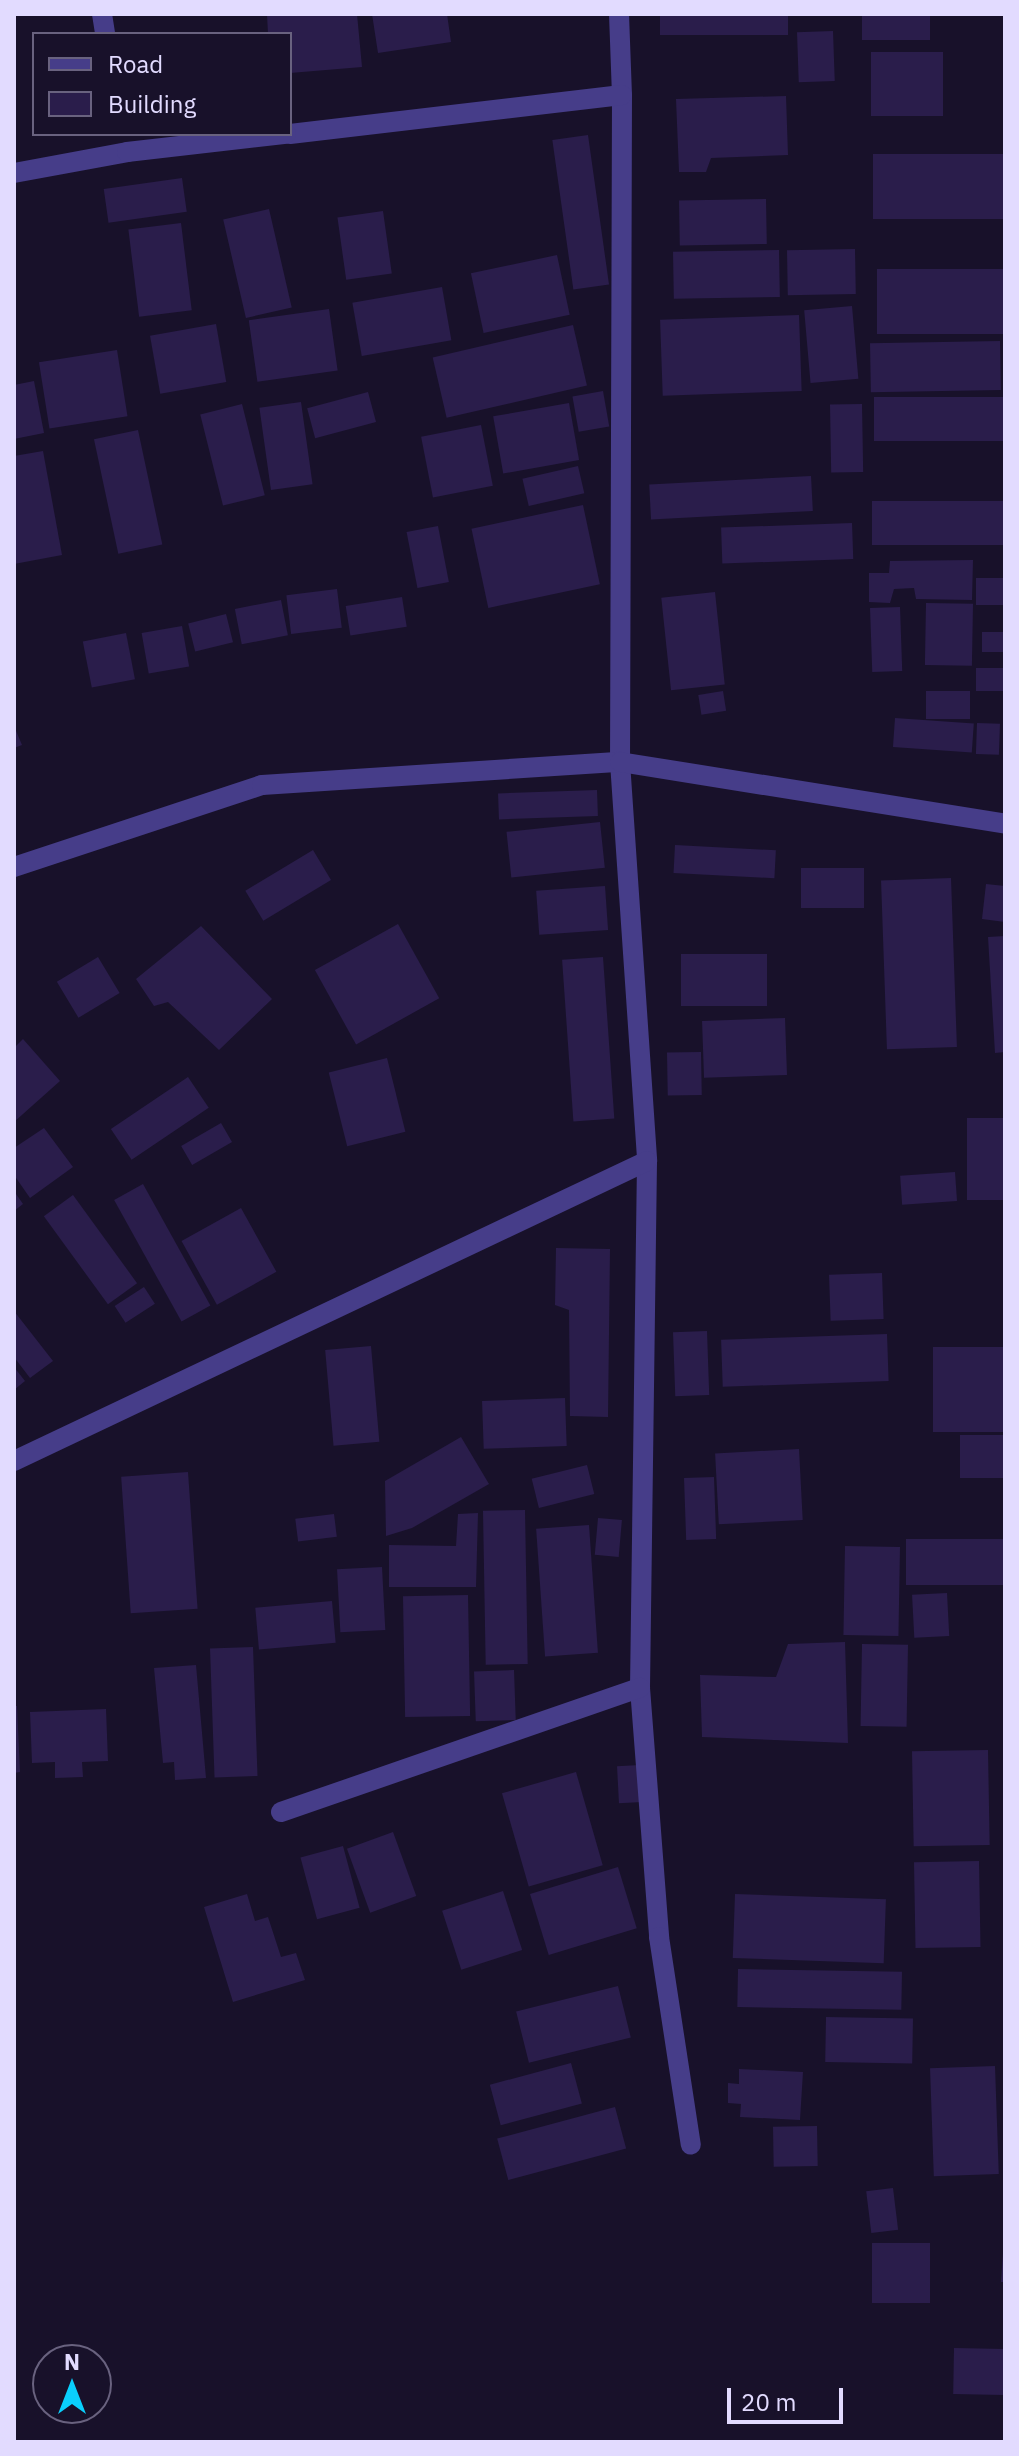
<!DOCTYPE html>
<html>
<head>
<meta charset="utf-8">
<style>
	body { margin:0 }
	#map { position:relative; width:1019px; height:2456px; overflow:hidden; background:#18112a; font-family:"IBM Plex Sans",sans-serif }
	div>[style] { position:absolute }
	.building>* { inset:0; background:#2a1d4b; transform-origin:0 0 }
	.minor>* { height:20px; margin:-10px; padding:0 10px; transform-origin:10px; border-radius:10px; background:#463d89 }
	span { translate:-50% -50%; white-space:nowrap; text-align:center; line-height:1.15; -webkit-text-stroke:8px #18112a; paint-order:stroke }
	.frame { position:absolute; inset:0; border:16px solid #e2dbff; pointer-events:none }
	.legend { position:absolute; left:32px; top:32px; width:260px; height:104px; box-sizing:border-box; background:#18112a; border:2px solid #69627f; margin:0; padding:10px 14px; list-style:none; font-size:24px; color:#e2dbff }
	.legend li { display:flex; align-items:center; gap:16px; height:40px }
	.legend b { width:40px; border:2px solid #69627f }
	.north { position:absolute; left:32px; top:2344px; width:80px; height:80px; box-sizing:border-box; background:#18112a; border:2px solid #69627f; border-radius:50%; rotate:0deg; font-size:22px; font-weight:700; line-height:32px; text-align:center; color:#e2dbff }
	.north::after { content:''; display:block; margin:auto; width:28px; height:36px; background:#0acffc; clip-path:polygon(50% 0,100% 100%,50% 72%,0 100%) }
	.scale { position:absolute; left:727px; top:2388px; width:116px; height:36px; box-sizing:border-box; border:4px solid #e2dbff; border-top:0; padding-left:10px; font-size:24px; line-height:28px; white-space:nowrap; color:#e2dbff; -webkit-text-stroke:6px #18112a; paint-order:stroke }
</style>
</head>
<body>
<div id="map">
	<div class="building">
		<i style="clip-path:polygon(267px 14px,357px 14px,362px 67px,290px 73px,290px 34px,268px 34px)"></i>
		<i style="clip-path:polygon(372px 14px,447px 14px,451px 42px,378px 53px)"></i>
		<i style="left:660px;top:14px;width:128px;height:21px"></i>
		<i style="left:862px;top:14px;width:68px;height:26px"></i>
		<i style="left:833px;top:31px;width:50px;height:36px;rotate:88deg"></i>
		<i style="left:871px;top:52px;width:72px;height:64px"></i>
		<i style="clip-path:polygon(786px 96px,788px 155px,711px 158px,706px 172px,679px 172px,676px 99px)"></i>
		<i style="left:588px;top:135px;width:151px;height:36px;rotate:82deg"></i>
		<i style="left:1005px;top:154px;width:65px;height:132px;rotate:90deg"></i>
		<i style="left:182px;top:178px;width:34px;height:79px;rotate:82deg"></i>
		<i style="left:766px;top:199px;width:45px;height:87px;rotate:89deg"></i>
		<i style="left:269px;top:209px;width:101px;height:47px;rotate:77deg"></i>
		<i style="left:383px;top:211px;width:63px;height:46px;rotate:82deg"></i>
		<i style="left:181px;top:223px;width:88px;height:53px;rotate:83deg"></i>
		<i style="left:855px;top:249px;width:45px;height:68px;rotate:89deg"></i>
		<i style="left:779px;top:250px;width:47px;height:106px;rotate:89deg"></i>
		<i style="left:557px;top:255px;width:61px;height:88px;rotate:78deg"></i>
		<i style="left:877px;top:269px;width:128px;height:65px"></i>
		<i style="left:442px;top:287px;width:54px;height:91px;rotate:80deg"></i>
		<i style="left:852px;top:306px;width:73px;height:48px;rotate:85deg"></i>
		<i style="left:329px;top:309px;width:62px;height:81px;rotate:82deg"></i>
		<i style="left:799px;top:315px;width:76px;height:139px;rotate:88deg"></i>
		<i style="left:216px;top:324px;width:59px;height:67px;rotate:80deg"></i>
		<i style="left:573px;top:325px;width:62px;height:144px;rotate:77deg"></i>
		<i style="left:1000px;top:341px;width:49px;height:130px;rotate:89deg"></i>
		<i style="left:117px;top:350px;width:67px;height:79px;rotate:81deg"></i>
		<i style="clip-path:polygon(34px 381px,44px 433px,14px 439px,14px 385px)"></i>
		<i style="left:603px;top:391px;width:36px;height:31px;rotate:80deg"></i>
		<i style="left:368px;top:392px;width:31px;height:63px;rotate:75deg"></i>
		<i style="left:1005px;top:397px;width:44px;height:131px;rotate:90deg"></i>
		<i style="left:301px;top:402px;width:83px;height:42px;rotate:82deg"></i>
		<i style="left:569px;top:403px;width:58px;height:77px;rotate:80deg"></i>
		<i style="left:242px;top:404px;width:94px;height:43px;rotate:76deg"></i>
		<i style="left:862px;top:404px;width:68px;height:32px;rotate:89deg"></i>
		<i style="left:481px;top:425px;width:62px;height:61px;rotate:79deg"></i>
		<i style="left:138px;top:430px;width:117px;height:45px;rotate:78deg"></i>
		<i style="clip-path:polygon(43px 451px,62px 555px,14px 564px,14px 456px)"></i>
		<i style="left:578px;top:466px;width:28px;height:57px;rotate:77deg"></i>
		<i style="left:811px;top:476px;width:35px;height:162px;rotate:87deg"></i>
		<i style="left:1005px;top:501px;width:44px;height:133px;rotate:90deg"></i>
		<i style="left:583px;top:505px;width:81px;height:114px;rotate:78deg"></i>
		<i style="left:852px;top:523px;width:36px;height:131px;rotate:88deg"></i>
		<i style="left:438px;top:526px;width:57px;height:32px;rotate:79deg"></i>
		<i style="clip-path:polygon(973px 560px,972px 600px,916px 599px,914px 588px,894px 589px,890px 603px,869px 602px,869px 573px,889px 573px,890px 561px)"></i>
		<i style="left:1005px;top:578px;width:27px;height:29px;rotate:90deg"></i>
		<i style="left:337px;top:589px;width:39px;height:51px;rotate:83deg"></i>
		<i style="left:715px;top:592px;width:93px;height:54px;rotate:84deg"></i>
		<i style="left:402px;top:597px;width:30px;height:57px;rotate:81deg"></i>
		<i style="left:281px;top:600px;width:36px;height:47px;rotate:79deg"></i>
		<i style="left:926px;top:603px;width:47px;height:62px;rotate:1deg"></i>
		<i style="left:900px;top:607px;width:64px;height:30px;rotate:88deg"></i>
		<i style="left:226px;top:614px;width:29px;height:39px;rotate:76deg"></i>
		<i style="left:182px;top:626px;width:41px;height:41px;rotate:80deg"></i>
		<i style="left:982px;top:632px;width:23px;height:20px"></i>
		<i style="left:126px;top:633px;width:47px;height:44px;rotate:79deg"></i>
		<i style="left:1005px;top:668px;width:23px;height:29px;rotate:90deg"></i>
		<i style="left:723px;top:691px;width:20px;height:25px;rotate:81deg"></i>
		<i style="left:926px;top:691px;width:44px;height:28px"></i>
		<i style="left:895px;top:718px;width:79px;height:29px;rotate:4deg"></i>
		<i style="left:977px;top:723px;width:23px;height:31px;rotate:2deg"></i>
		<i style="clip-path:polygon(14px 726px,22px 745px,14px 748px)"></i>
		<i style="left:597px;top:790px;width:26px;height:99px;rotate:88deg"></i>
		<i style="left:600px;top:822px;width:46px;height:94px;rotate:84deg"></i>
		<i style="left:675px;top:845px;width:101px;height:28px;rotate:3deg"></i>
		<i style="left:313px;top:850px;width:35px;height:79px;rotate:59deg"></i>
		<i style="left:864px;top:868px;width:40px;height:63px;rotate:90deg"></i>
		<i style="left:951px;top:878px;width:169px;height:70px;rotate:88deg"></i>
		<i style="clip-path:polygon(986px 884px,1005px 886px,1005px 922px,982px 919px)"></i>
		<i style="left:605px;top:886px;width:44px;height:69px;rotate:86deg"></i>
		<i style="left:398px;top:924px;width:85px;height:95px;rotate:61deg"></i>
		<i style="clip-path:polygon(201px 926px,272px 999px,219px 1050px,168px 1002px,154px 1006px,136px 979px)"></i>
		<i style="clip-path:polygon(1005px 936px,1005px 1052px,995px 1053px,988px 937px)"></i>
		<i style="left:681px;top:954px;width:86px;height:52px"></i>
		<i style="left:98px;top:957px;width:42px;height:48px;rotate:59deg"></i>
		<i style="left:603px;top:957px;width:162px;height:41px;rotate:86deg"></i>
		<i style="left:785px;top:1018px;width:57px;height:83px;rotate:88deg"></i>
		<i style="clip-path:polygon(23px 1039px,60px 1081px,14px 1122px,14px 1048px)"></i>
		<i style="left:701px;top:1052px;width:43px;height:34px;rotate:89deg"></i>
		<i style="left:387px;top:1058px;width:76px;height:60px;rotate:76deg"></i>
		<i style="left:188px;top:1077px;width:37px;height:93px;rotate:56deg"></i>
		<i style="left:1005px;top:1118px;width:82px;height:38px;rotate:90deg"></i>
		<i style="left:221px;top:1123px;width:22px;height:46px;rotate:60deg"></i>
		<i style="clip-path:polygon(44px 1128px,73px 1167px,30px 1198px,14px 1175px,14px 1148px)"></i>
		<i style="left:955px;top:1172px;width:29px;height:55px;rotate:86deg"></i>
		<i style="left:143px;top:1184px;width:139px;height:33px;rotate:61deg"></i>
		<i style="clip-path:polygon(14px 1191px,23px 1204px,14px 1211px)"></i>
		<i style="left:73px;top:1195px;width:109px;height:36px;rotate:54deg"></i>
		<i style="left:241px;top:1208px;width:73px;height:68px;rotate:61deg"></i>
		<i style="clip-path:polygon(556px 1248px,610px 1249px,608px 1417px,570px 1416px,569px 1310px,555px 1305px)"></i>
		<i style="left:882px;top:1273px;width:46px;height:53px;rotate:88deg"></i>
		<i style="left:144px;top:1287px;width:20px;height:35px;rotate:57deg"></i>
		<i style="clip-path:polygon(14px 1311px,53px 1361px,30px 1378px,14px 1357px)"></i>
		<i style="left:707px;top:1331px;width:64px;height:34px;rotate:88deg"></i>
		<i style="left:887px;top:1334px;width:47px;height:166px;rotate:88deg"></i>
		<i style="left:371px;top:1346px;width:96px;height:46px;rotate:85deg"></i>
		<i style="left:1005px;top:1347px;width:85px;height:72px;rotate:90deg"></i>
		<i style="clip-path:polygon(14px 1367px,25px 1381px,14px 1390px)"></i>
		<i style="left:565px;top:1398px;width:48px;height:83px;rotate:88deg"></i>
		<i style="left:1005px;top:1435px;width:43px;height:45px;rotate:90deg"></i>
		<i style="clip-path:polygon(461px 1437px,489px 1484px,412px 1528px,386px 1536px,385px 1481px)"></i>
		<i style="left:799px;top:1449px;width:71px;height:84px;rotate:87deg"></i>
		<i style="left:587px;top:1465px;width:30px;height:57px;rotate:76deg"></i>
		<i style="left:188px;top:1472px;width:137px;height:67px;rotate:86deg"></i>
		<i style="left:714px;top:1477px;width:62px;height:30px;rotate:88deg"></i>
		<i style="left:525px;top:1510px;width:154px;height:42px;rotate:89deg"></i>
		<i style="clip-path:polygon(478px 1513px,476px 1587px,389px 1587px,389px 1545px,456px 1546px,458px 1514px)"></i>
		<i style="left:334px;top:1514px;width:23px;height:39px;rotate:83deg"></i>
		<i style="left:598px;top:1518px;width:24px;height:37px;rotate:5deg"></i>
		<i style="left:589px;top:1525px;width:128px;height:53px;rotate:86deg"></i>
		<i style="left:906px;top:1539px;width:97px;height:46px"></i>
		<i style="left:845px;top:1546px;width:55px;height:89px;rotate:1deg"></i>
		<i style="left:382px;top:1567px;width:63px;height:45px;rotate:87deg"></i>
		<i style="left:947px;top:1593px;width:43px;height:35px;rotate:87deg"></i>
		<i style="left:468px;top:1595px;width:121px;height:65px;rotate:89deg"></i>
		<i style="left:332px;top:1601px;width:42px;height:77px;rotate:85deg"></i>
		<i style="clip-path:polygon(845px 1642px,848px 1743px,702px 1737px,700px 1675px,776px 1677px,788px 1644px)"></i>
		<i style="left:862px;top:1644px;width:46px;height:82px;rotate:1deg"></i>
		<i style="left:253px;top:1647px;width:129px;height:43px;rotate:88deg"></i>
		<i style="clip-path:polygon(196px 1665px,206px 1778px,175px 1780px,174px 1762px,163px 1763px,154px 1668px)"></i>
		<i style="left:514px;top:1670px;width:50px;height:40px;rotate:88deg"></i>
		<i style="clip-path:polygon(14px 1706px,17px 1706px,20px 1772px,14px 1773px)"></i>
		<i style="clip-path:polygon(106px 1709px,108px 1761px,82px 1762px,83px 1777px,55px 1778px,55px 1762px,32px 1763px,30px 1712px)"></i>
		<i style="left:988px;top:1750px;width:95px;height:76px;rotate:89deg"></i>
		<i style="left:640px;top:1765px;width:37px;height:23px;rotate:87deg"></i>
		<i style="left:576px;top:1772px;width:97px;height:77px;rotate:74deg"></i>
		<i style="left:393px;top:1832px;width:68px;height:49px;rotate:70deg"></i>
		<i style="left:343px;top:1846px;width:64px;height:44px;rotate:75deg"></i>
		<i style="left:979px;top:1861px;width:86px;height:65px;rotate:89deg"></i>
		<i style="left:618px;top:1867px;width:64px;height:92px;rotate:73deg"></i>
		<i style="left:503px;top:1891px;width:62px;height:64px;rotate:72deg"></i>
		<i style="clip-path:polygon(247px 1894px,255px 1921px,268px 1917px,281px 1957px,296px 1953px,305px 1980px,233px 2002px,204px 1907px)"></i>
		<i style="left:735px;top:1894px;width:151px;height:64px;rotate:2deg"></i>
		<i style="left:738px;top:1969px;width:164px;height:38px;rotate:1deg"></i>
		<i style="left:618px;top:1986px;width:53px;height:105px;rotate:76deg"></i>
		<i style="left:826px;top:2017px;width:87px;height:45px;rotate:1deg"></i>
		<i style="left:571px;top:2063px;width:42px;height:84px;rotate:75deg"></i>
		<i style="left:995px;top:2066px;width:108px;height:65px;rotate:88deg"></i>
		<i style="clip-path:polygon(739px 2069px,803px 2072px,800px 2120px,740px 2117px,741px 2104px,728px 2103px,728px 2083px,739px 2084px)"></i>
		<i style="left:615px;top:2107px;width:43px;height:122px;rotate:75deg"></i>
		<i style="left:817px;top:2126px;width:40px;height:44px;rotate:89deg"></i>
		<i style="left:893px;top:2188px;width:42px;height:27px;rotate:83deg"></i>
		<i style="left:872px;top:2243px;width:58px;height:60px"></i>
		<i style="clip-path:polygon(1003px 2253px,1005px 2253px,1005px 2282px,1001px 2282px)"></i>
		<i style="left:954px;top:2348px;width:51px;height:46px;rotate:1deg"></i>
	</div>
	<div class="minor">
		<i style="left:102px;top:14px;width:20px;rotate:81deg"></i>
		<i style="left:619px;top:14px;width:81px;rotate:87.9deg"></i>
		<i style="left:622px;top:95px;width:667px;rotate:90.17deg"></i>
		<i style="left:620px;top:762px;width:400px;rotate:86.1deg"></i>
		<i style="left:647px;top:1161px;width:527px;rotate:90.76deg"></i>
		<i style="left:640px;top:1688px;width:250px;rotate:85.6deg"></i>
		<i style="left:659px;top:1937px;width:210px;rotate:81.3deg"></i>
		<i style="left:290px;top:134px;width:334px;rotate:-6.7deg"></i>
		<i style="left:14px;top:173px;width:115px;rotate:-10.5deg"></i>
		<i style="left:127px;top:152px;width:160px;rotate:-6.5deg"></i>
		<i style="left:14px;top:867px;width:261px;rotate:-18.3deg"></i>
		<i style="left:262px;top:785px;width:359px;rotate:-3.7deg"></i>
		<i style="left:620px;top:762px;width:390px;rotate:9.1deg"></i>
		<i style="left:14px;top:1461px;width:700px;rotate:-25.36deg"></i>
		<i style="left:281px;top:1812px;width:380px;rotate:-19.1deg"></i>
	</div>
	<div class="frame"></div>
	<ul class="legend">
	<li><b style="height:10px;background:#463d89"></b>Road</li>
	<li><b style="height:22px;background:#2a1d4b"></b>Building</li>
	</ul>
	<div class="north">N</div>
	<div class="scale">20 m</div>
</div>
</body>
</html>
